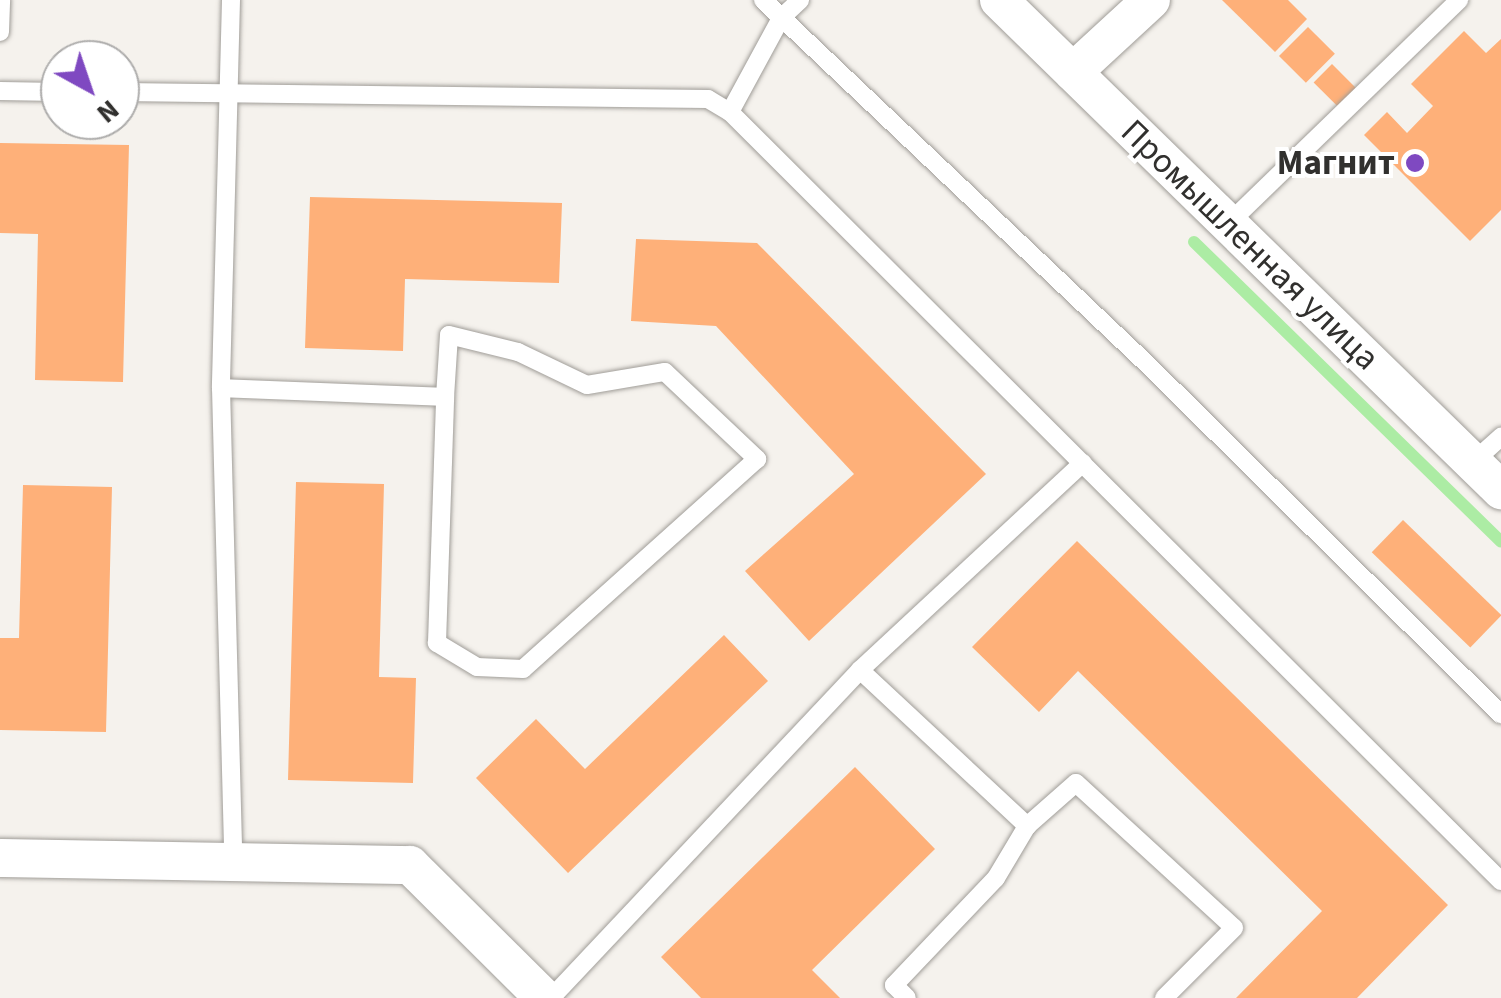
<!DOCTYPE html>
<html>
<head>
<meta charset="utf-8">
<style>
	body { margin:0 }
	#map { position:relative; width:1501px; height:998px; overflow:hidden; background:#f5f2ed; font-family:"Source Sans 3",sans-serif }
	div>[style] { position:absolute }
	.stream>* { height:12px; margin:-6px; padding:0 6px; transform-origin:6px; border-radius:6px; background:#aceca4 }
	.building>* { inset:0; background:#feb079; transform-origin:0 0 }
	.roads { filter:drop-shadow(0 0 2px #a09d98) drop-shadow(0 0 2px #a09d98) }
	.service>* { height:18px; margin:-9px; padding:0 9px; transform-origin:9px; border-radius:9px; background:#fff }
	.minor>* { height:38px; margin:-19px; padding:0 19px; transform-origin:19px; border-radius:19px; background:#fff }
	.dots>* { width:28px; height:28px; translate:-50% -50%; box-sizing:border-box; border:5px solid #fff; border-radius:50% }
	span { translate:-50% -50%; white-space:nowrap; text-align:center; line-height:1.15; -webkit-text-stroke:8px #fff; paint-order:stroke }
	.poi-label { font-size:35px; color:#31302e; font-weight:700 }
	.right { translate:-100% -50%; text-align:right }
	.street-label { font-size:35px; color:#31302e }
	.north { position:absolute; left:40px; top:40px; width:100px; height:100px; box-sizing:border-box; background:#fff; border:2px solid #adacab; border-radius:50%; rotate:140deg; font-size:28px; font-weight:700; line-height:40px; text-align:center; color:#31302e }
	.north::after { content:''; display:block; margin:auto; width:35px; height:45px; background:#7f49c1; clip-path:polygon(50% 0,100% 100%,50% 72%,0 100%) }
</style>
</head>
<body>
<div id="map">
	<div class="stream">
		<i style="left:1194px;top:242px;width:429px;rotate:44.3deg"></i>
	</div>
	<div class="building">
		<i style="clip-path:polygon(1222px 0,1288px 0,1307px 19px,1275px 52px)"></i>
		<i style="left:1308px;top:27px;width:38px;height:41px;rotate:45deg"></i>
		<i style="clip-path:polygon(1464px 31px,1486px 53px,1501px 39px,1501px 210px,1470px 241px,1364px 135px,1387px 112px,1407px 133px,1433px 106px,1411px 84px)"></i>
		<i style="left:1332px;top:64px;width:37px;height:26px;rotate:45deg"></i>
		<i style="clip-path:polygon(0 143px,129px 145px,123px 382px,35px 380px,38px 234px,0 233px)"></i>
		<i style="clip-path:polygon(310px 197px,562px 203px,559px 283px,405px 279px,403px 351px,305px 348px)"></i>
		<i style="clip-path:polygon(636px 239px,757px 243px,986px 474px,809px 641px,745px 571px,854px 474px,716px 326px,631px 321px)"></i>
		<i style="clip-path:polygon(296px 482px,384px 484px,379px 677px,416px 678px,413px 783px,288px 780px)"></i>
		<i style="clip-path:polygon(23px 485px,112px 487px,106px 732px,0 730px,0 638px,19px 638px)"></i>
		<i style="left:1403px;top:520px;width:137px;height:45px;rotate:44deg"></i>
		<i style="clip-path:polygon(1077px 541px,1448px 905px,1357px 998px,1236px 998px,1322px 911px,1078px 671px,1039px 712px,972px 647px)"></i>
		<i style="clip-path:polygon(724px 635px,768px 681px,568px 873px,476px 778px,536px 719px,585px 769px)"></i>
		<i style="clip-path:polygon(855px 767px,935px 849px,812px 970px,840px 998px,701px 998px,661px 957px)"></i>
	</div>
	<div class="roads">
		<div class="service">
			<i style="left:231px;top:0;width:388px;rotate:91.5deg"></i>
			<i style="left:221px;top:388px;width:474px;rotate:88.5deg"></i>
			<i style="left:763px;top:0;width:529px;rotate:43.47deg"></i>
			<i style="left:1147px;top:364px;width:498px;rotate:44.7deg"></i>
			<i style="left:0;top:32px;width:32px;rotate:-88deg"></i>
			<i style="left:0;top:91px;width:60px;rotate:1deg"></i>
			<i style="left:120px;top:92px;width:588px;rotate:0.68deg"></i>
			<i style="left:708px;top:99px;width:26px;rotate:31deg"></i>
			<i style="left:730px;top:112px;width:1089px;rotate:44.93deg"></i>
			<i style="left:730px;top:112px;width:107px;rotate:-61.5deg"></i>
			<i style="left:781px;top:18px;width:26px;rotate:-43deg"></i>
			<i style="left:1228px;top:224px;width:322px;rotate:-44.1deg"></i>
			<i style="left:221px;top:388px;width:224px;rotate:2.3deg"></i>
			<i style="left:445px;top:397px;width:62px;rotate:-86.3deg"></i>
			<i style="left:449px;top:335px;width:71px;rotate:13.8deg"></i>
			<i style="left:518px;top:352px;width:76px;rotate:25.6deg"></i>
			<i style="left:587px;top:385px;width:79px;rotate:-9.5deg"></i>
			<i style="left:665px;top:372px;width:127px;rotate:43.4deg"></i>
			<i style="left:757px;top:459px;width:314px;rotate:138.1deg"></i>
			<i style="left:523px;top:669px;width:46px;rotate:-177.5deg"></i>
			<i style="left:477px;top:667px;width:47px;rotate:-149deg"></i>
			<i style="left:437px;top:643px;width:246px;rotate:-88.1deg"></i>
			<i style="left:1473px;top:462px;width:38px;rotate:-42deg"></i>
			<i style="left:860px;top:670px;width:229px;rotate:43deg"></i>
			<i style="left:1027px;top:826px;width:61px;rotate:120.8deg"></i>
			<i style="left:996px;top:878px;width:148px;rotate:133.6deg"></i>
			<i style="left:894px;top:985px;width:18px;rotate:45deg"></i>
			<i style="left:1027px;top:826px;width:65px;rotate:-41.3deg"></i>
			<i style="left:1076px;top:783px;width:214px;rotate:42.5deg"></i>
			<i style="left:1234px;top:928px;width:99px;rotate:135deg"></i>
			<i style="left:551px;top:998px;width:451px;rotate:-46.7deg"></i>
			<i style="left:860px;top:670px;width:304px;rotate:-42.9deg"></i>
		</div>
		<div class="minor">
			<i style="left:999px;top:0;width:702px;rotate:44.31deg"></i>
			<i style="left:1073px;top:72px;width:106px;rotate:-42.7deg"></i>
			<i style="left:0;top:858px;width:410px;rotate:1deg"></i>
			<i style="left:410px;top:865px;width:189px;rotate:44.8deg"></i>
		</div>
	</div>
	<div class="dots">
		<i style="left:1415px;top:163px;background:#7f49c1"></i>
	</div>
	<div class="poi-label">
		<span class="right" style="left:1395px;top:163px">Магнит</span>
	</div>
	<div class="street-label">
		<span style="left:1250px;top:245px;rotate:44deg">Промышленная улица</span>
	</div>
	<div class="north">N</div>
</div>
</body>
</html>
